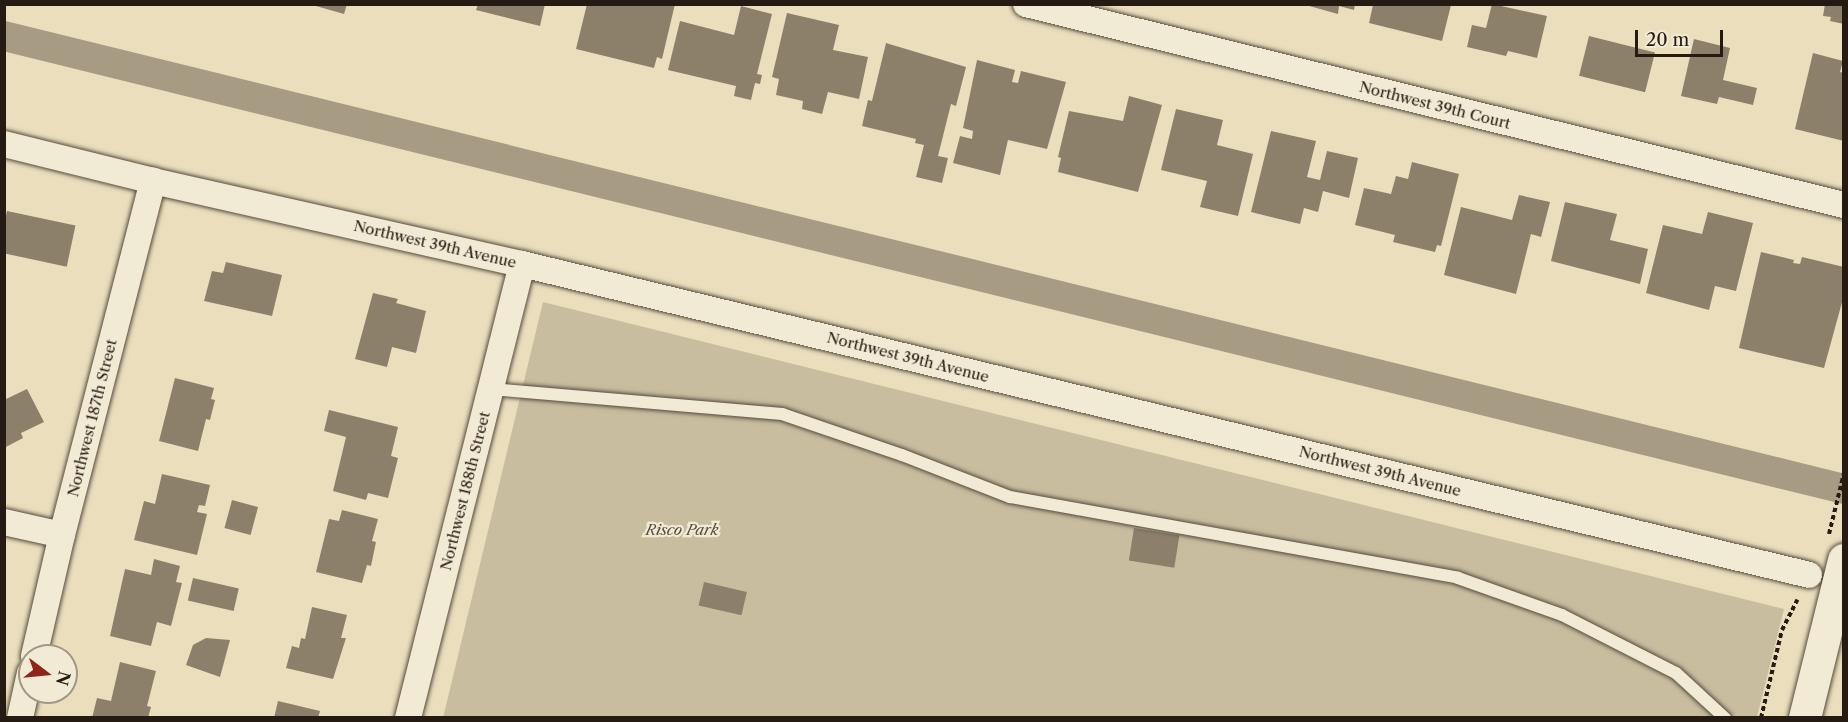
<!DOCTYPE html>
<html>
<head>
<meta charset="utf-8">
<style>
	body { margin:0 }
	#map { position:relative; width:1848px; height:722px; overflow:hidden; background:#eadebd; font-family:"Libre Caslon Text",serif }
	div>[style] { position:absolute }
	.green>* { inset:0; background:#c9bda0 }
	.canal>* { height:30px; margin:-15px; padding:0 15px; transform-origin:15px; border-radius:15px; background:#a79c83 }
	.building>* { inset:0; background:#8c806b; transform-origin:0 0 }
	.path>* { height:4px; margin-top:-2px; transform-origin:0; background:repeating-linear-gradient(90deg,#261b12 0 4.5px,transparent 0 7.5px) }
	.roads { filter:drop-shadow(0 0 2px #574c3d) drop-shadow(0 0 2px #574c3d) }
	.service>* { height:12px; margin:-6px; padding:0 6px; transform-origin:6px; border-radius:6px; background:#f1ead4 }
	.minor>* { height:26px; margin:-13px; padding:0 13px; transform-origin:13px; border-radius:13px; background:#f1ead4 }
	.tertiary>* { height:32px; margin:-16px; padding:0 16px; transform-origin:16px; border-radius:16px; background:#f1ead4 }
	span { translate:-50% -50%; white-space:nowrap; text-align:center; line-height:1.15; -webkit-text-stroke:4.5px #f1ead4; paint-order:stroke }
	.street-label { font-size:15px; color:#261b12 }
	.park-label { font-size:15px; color:#574c3d; font-style:italic }
	.frame { position:absolute; inset:0; border:6px solid #261b12; pointer-events:none }
	.north { position:absolute; left:18px; top:644px; width:60px; height:60px; box-sizing:border-box; background:#f1ead4; border:2px solid #a09786; border-radius:50%; rotate:106deg; font-size:16px; font-weight:700; line-height:24px; text-align:center; color:#261b12 }
	.north::after { content:''; display:block; margin:auto; width:21px; height:27px; background:#8f2418; clip-path:polygon(50% 0,100% 100%,50% 72%,0 100%) }
	.scale { position:absolute; left:1635px; top:30px; width:88px; height:27px; box-sizing:border-box; border:3px solid #261b12; border-top:0; padding-left:8px; font-size:18px; line-height:21px; white-space:nowrap; color:#261b12; -webkit-text-stroke:4px #f1ead4; paint-order:stroke }
</style>
</head>
<body>
<div id="map">
	<div class="green">
		<i style="clip-path:polygon(543px 302px,1784px 609px,1757px 717px,443px 718px)"></i>
	</div>
	<div class="canal">
		<i style="left:4px;top:36px;width:1895px;rotate:13.83deg"></i>
	</div>
	<div class="building">
		<i style="clip-path:polygon(309px 4px,347px 4px,344px 14px)"></i>
		<i style="clip-path:polygon(478px 4px,545px 4px,540px 26px,476px 10px)"></i>
		<i style="clip-path:polygon(587px 4px,675px 4px,662px 59px,657px 57px,654px 68px,576px 49px)"></i>
		<i style="clip-path:polygon(1302px 4px,1355px 4px,1354px 10px,1339px 6px,1338px 14px)"></i>
		<i style="clip-path:polygon(1492px 4px,1547px 16px,1537px 58px,1508px 51px,1506px 56px,1467px 47px,1472px 25px,1486px 28px)"></i>
		<i style="clip-path:polygon(1825px 4px,1844px 4px,1844px 24px,1830px 21px,1831px 17px,1823px 16px)"></i>
		<i style="clip-path:polygon(1373px 5px,1451px 5px,1442px 41px,1369px 23px)"></i>
		<i style="clip-path:polygon(741px 6px,772px 14px,757px 74px,762px 75px,760px 84px,755px 83px,751px 100px,734px 96px,736px 86px,668px 70px,680px 21px,734px 35px)"></i>
		<i style="clip-path:polygon(787px 13px,839px 25px,833px 50px,868px 57px,859px 99px,828px 92px,822px 114px,802px 109px,803px 101px,776px 95px,779px 79px,772px 77px)"></i>
		<i style="left:1589px;top:36px;width:68px;height:41px;rotate:14deg"></i>
		<i style="clip-path:polygon(1694px 39px,1730px 48px,1723px 80px,1757px 88px,1753px 105px,1719px 97px,1717px 104px,1681px 96px)"></i>
		<i style="clip-path:polygon(886px 43px,966px 67px,956px 106px,951px 104px,938px 156px,948px 158px,942px 183px,916px 177px,924px 145px,915px 143px,916px 139px,862px 126px,868px 100px,872px 101px)"></i>
		<i style="clip-path:polygon(1813px 53px,1843px 61px,1840px 72px,1844px 73px,1844px 141px,1795px 129px)"></i>
		<i style="clip-path:polygon(977px 60px,1015px 70px,1012px 82px,1018px 83px,1021px 71px,1066px 82px,1047px 149px,1008px 140px,1000px 175px,953px 163px,960px 136px,972px 139px,973px 131px,963px 128px)"></i>
		<i style="clip-path:polygon(1129px 96px,1162px 105px,1138px 192px,1058px 172px,1061px 158px,1058px 157px,1069px 111px,1123px 121px)"></i>
		<i style="clip-path:polygon(1176px 109px,1223px 120px,1217px 145px,1253px 154px,1238px 216px,1200px 207px,1207px 181px,1161px 170px)"></i>
		<i style="clip-path:polygon(1271px 131px,1316px 141px,1307px 177px,1320px 180px,1327px 151px,1358px 158px,1349px 198px,1323px 191px,1318px 212px,1304px 208px,1300px 224px,1251px 212px)"></i>
		<i style="clip-path:polygon(1412px 162px,1459px 174px,1441px 246px,1437px 245px,1435px 252px,1393px 242px,1395px 235px,1355px 225px,1364px 188px,1391px 194px,1396px 176px,1408px 179px)"></i>
		<i style="clip-path:polygon(1519px 195px,1550px 202px,1541px 237px,1531px 234px,1516px 294px,1444px 275px,1461px 207px,1512px 220px)"></i>
		<i style="clip-path:polygon(1565px 202px,1617px 214px,1610px 240px,1648px 249px,1640px 284px,1551px 261px)"></i>
		<i style="left:7px;top:211px;width:70px;height:42px;rotate:12deg"></i>
		<i style="clip-path:polygon(1708px 212px,1753px 223px,1736px 291px,1715px 286px,1709px 310px,1646px 293px,1663px 225px,1702px 234px)"></i>
		<i style="clip-path:polygon(1761px 252px,1794px 260px,1793px 263px,1800px 264px,1802px 257px,1844px 267px,1844px 295px,1824px 368px,1739px 348px)"></i>
		<i style="clip-path:polygon(226px 262px,282px 275px,272px 316px,204px 301px,212px 271px,223px 273px)"></i>
		<i style="clip-path:polygon(373px 293px,398px 299px,396px 303px,426px 311px,416px 353px,392px 347px,387px 367px,355px 359px)"></i>
		<i style="clip-path:polygon(175px 378px,214px 388px,211px 399px,215px 400px,210px 420px,206px 419px,198px 451px,159px 441px)"></i>
		<i style="clip-path:polygon(27px 389px,44px 422px,21px 433px,23px 438px,4px 448px,4px 400px)"></i>
		<i style="clip-path:polygon(329px 410px,398px 427px,391px 456px,398px 458px,388px 498px,368px 493px,366px 500px,333px 491px,346px 437px,324px 431px)"></i>
		<i style="clip-path:polygon(162px 474px,210px 485px,205px 506px,199px 505px,197px 512px,207px 514px,197px 555px,134px 540px,144px 501px,155px 504px)"></i>
		<i style="left:232px;top:500px;width:27px;height:29px;rotate:15deg"></i>
		<i style="clip-path:polygon(342px 510px,378px 519px,372px 541px,376px 542px,371px 566px,367px 565px,362px 583px,316px 572px,329px 519px,339px 521px)"></i>
		<i style="left:1134px;top:528px;width:46px;height:33px;rotate:9deg"></i>
		<i style="clip-path:polygon(154px 559px,180px 566px,176px 582px,182px 583px,171px 626px,157px 622px,151px 646px,110px 636px,125px 569px,151px 575px)"></i>
		<i style="left:193px;top:578px;width:47px;height:23px;rotate:13deg"></i>
		<i style="left:704px;top:582px;width:44px;height:24px;rotate:13deg"></i>
		<i style="clip-path:polygon(312px 607px,347px 615px,341px 638px,346px 638px,333px 679px,286px 668px,292px 646px,299px 648px,301px 638px,305px 639px)"></i>
		<i style="clip-path:polygon(206px 638px,230px 640px,220px 677px,186px 665px,193px 645px)"></i>
		<i style="clip-path:polygon(120px 662px,156px 671px,147px 706px,151px 707px,148px 718px,92px 718px,97px 698px,111px 701px)"></i>
		<i style="clip-path:polygon(278px 701px,320px 711px,318px 718px,274px 718px)"></i>
	</div>
	<div class="path">
		<i style="left:1829px;top:534px;width:63px;rotate:-76.2deg"></i>
		<i style="left:1761px;top:718px;width:90px;rotate:-76.6deg"></i>
		<i style="left:1782px;top:630px;width:34px;rotate:-63deg"></i>
	</div>
	<div class="roads">
		<div class="service">
			<i style="left:491px;top:389px;width:292px;rotate:4.9deg"></i>
			<i style="left:782px;top:414px;width:127px;rotate:18.9deg"></i>
			<i style="left:902px;top:455px;width:116px;rotate:21.3deg"></i>
			<i style="left:1010px;top:497px;width:455px;rotate:10.2deg"></i>
			<i style="left:1458px;top:578px;width:110px;rotate:19.6deg"></i>
			<i style="left:1562px;top:615px;width:128px;rotate:27deg"></i>
			<i style="left:1676px;top:673px;width:67px;rotate:42.6deg"></i>
		</div>
		<div class="minor">
			<i style="left:1026px;top:4px;width:842px;rotate:13.81deg"></i>
			<i style="left:4px;top:144px;width:154px;rotate:13.9deg"></i>
			<i style="left:153px;top:181px;width:378px;rotate:12.7deg"></i>
			<i style="left:522px;top:264px;width:1324px;rotate:13.58deg"></i>
			<i style="left:4px;top:522px;width:59px;rotate:12.6deg"></i>
			<i style="left:34px;top:656px;width:124px;rotate:-77deg"></i>
			<i style="left:62px;top:535px;width:366px;rotate:-75.6deg"></i>
			<i style="left:20px;top:718px;width:46px;rotate:-77.5deg"></i>
			<i style="left:408px;top:718px;width:468px;rotate:-75.9deg"></i>
		</div>
		<div class="tertiary">
			<i style="left:1805px;top:718px;width:163px;rotate:-76.1deg"></i>
		</div>
	</div>
	<div class="street-label">
		<span style="left:1435px;top:105px;rotate:14deg">Northwest 39th Court</span>
		<span style="left:435px;top:244px;rotate:13deg">Northwest 39th Avenue</span>
		<span style="left:908px;top:357px;rotate:14deg">Northwest 39th Avenue</span>
		<span style="left:92px;top:418px;rotate:-76deg">Northwest 187th Street</span>
		<span style="left:1380px;top:471px;rotate:14deg">Northwest 39th Avenue</span>
		<span style="left:465px;top:491px;rotate:-76deg">Northwest 188th Street</span>
	</div>
	<div class="park-label">
		<span style="left:682px;top:530px">Risco Park</span>
	</div>
	<div class="frame"></div>
	<div class="north">N</div>
	<div class="scale">20 m</div>
</div>
</body>
</html>
